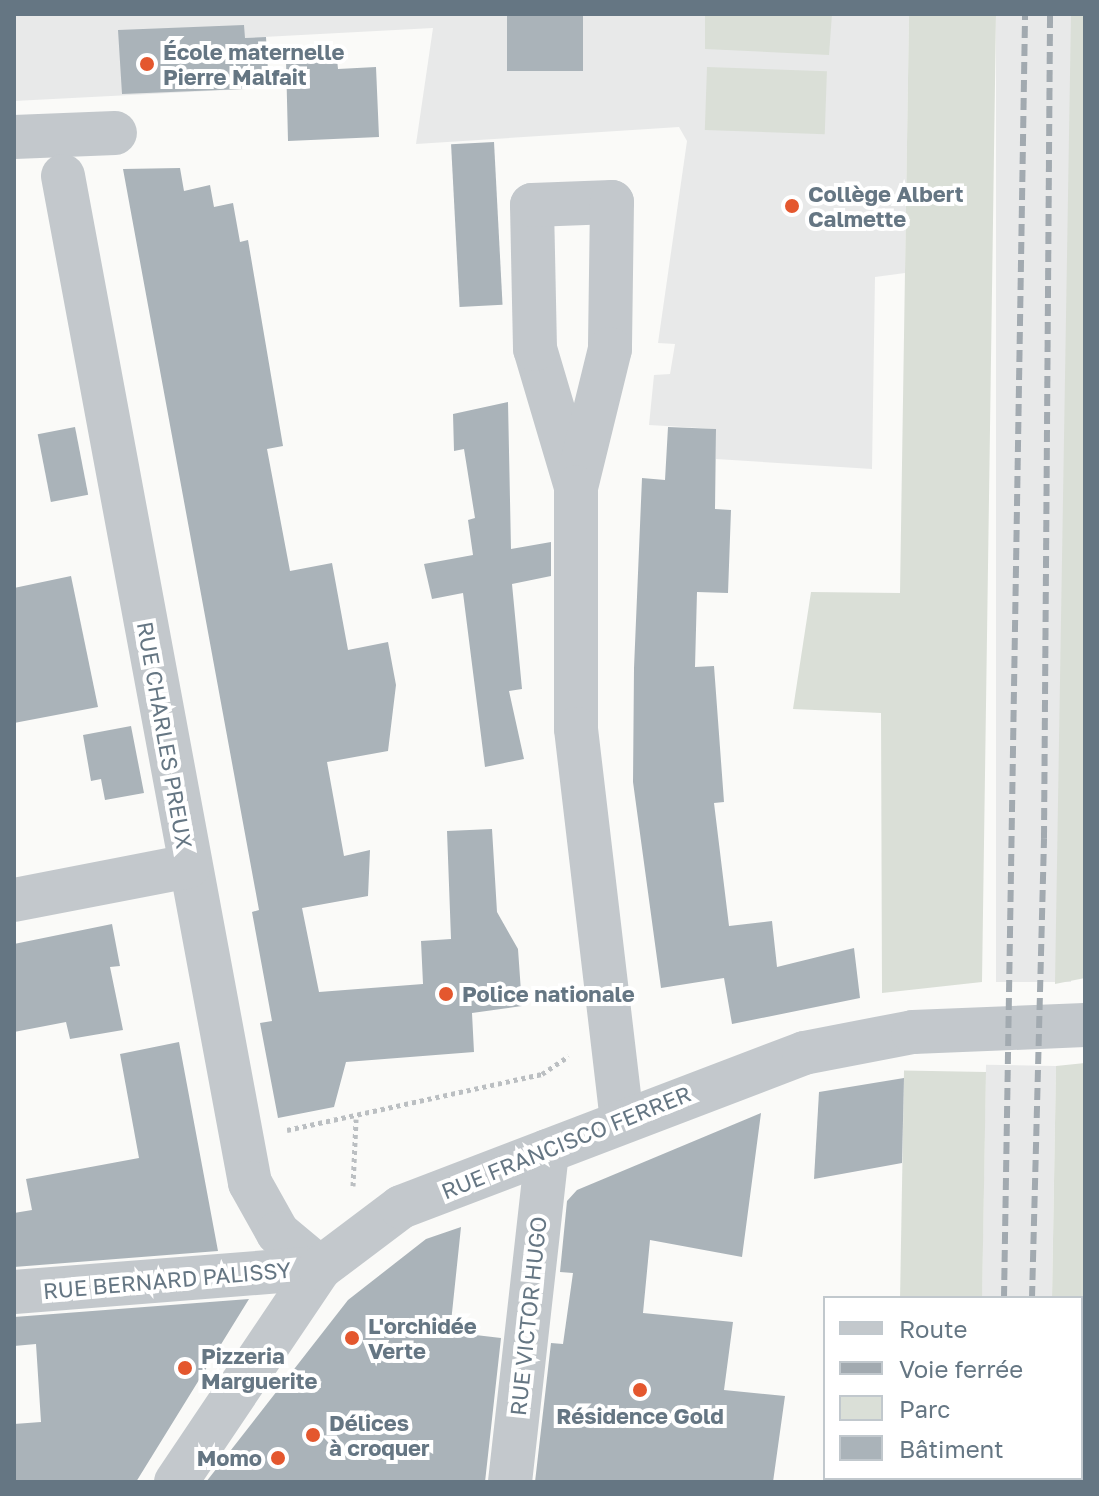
<!DOCTYPE html>
<html>
<head>
<meta charset="utf-8">
<style>
	body { margin:0 }
	#map { position:relative; width:1099px; height:1496px; overflow:hidden; background:#fafaf8; font-family:"Golos Text",sans-serif }
	div>[style] { position:absolute }
	.built>* { inset:0; background:#e8e9e9; transform-origin:0 0 }
	.green>* { inset:0; background:#dadfd7; transform-origin:0 0 }
	.building>* { inset:0; background:#aab3b9; transform-origin:0 0 }
	.path>* { height:5px; margin-top:-2.5px; transform-origin:0; background:repeating-linear-gradient(90deg,#bbbfc2 0 4px,transparent 0 8px) }
	.minor>* { height:44px; margin:-22px; padding:0 22px; transform-origin:22px; border-radius:22px; background:#c3c8cc }
	.rail>* { height:6px; margin-top:-3px; transform-origin:0; background:repeating-linear-gradient(90deg,#a2aab0 0 12px,transparent 0 18px) }
	.dots>* { width:22px; height:22px; translate:-50% -50%; box-sizing:border-box; border:4px solid #fff; border-radius:50% }
	span { translate:-50% -50%; white-space:nowrap; text-align:center; line-height:1.15; -webkit-text-stroke:8px #fff; paint-order:stroke }
	.poi-label { font-size:22px; color:#657683; font-weight:700 }
	.left { translate:0 -50%; text-align:left }
	.right { translate:-100% -50%; text-align:right }
	.street-label { font-size:22px; color:#657683 }
	.frame { position:absolute; inset:0; border:16px solid #657683; pointer-events:none }
	.legend { position:absolute; left:823px; top:1296px; width:260px; height:184px; box-sizing:border-box; background:#fff; border:2px solid #c1c8cd; margin:0; padding:10px 14px; list-style:none; font-size:24px; color:#657683 }
	.legend li { display:flex; align-items:center; gap:16px; height:40px }
	.legend b { width:40px; border:2px solid #c1c8cd }
</style>
</head>
<body>
<div id="map">
	<div class="built">
		<i style="clip-path:polygon(14px 14px,909px 14px,905px 273px,875px 277px,872px 469px,716px 459px,716px 429px,649px 425px,654px 375px,670px 374px,675px 344px,658px 343px,687px 141px,679px 127px,416px 144px,433px 28px,245px 38px,247px 89px,14px 101px)"></i>
		<i style="left:996px;top:14px;width:75px;height:968px"></i>
		<i style="left:1056px;top:1066px;width:232px;height:70px;rotate:91deg"></i>
	</div>
	<div class="green">
		<i style="clip-path:polygon(705px 14px,832px 14px,829px 55px,705px 49px)"></i>
		<i style="clip-path:polygon(909px 14px,996px 14px,982px 982px,882px 993px,881px 713px,793px 709px,811px 592px,900px 593px)"></i>
		<i style="clip-path:polygon(1071px 14px,1085px 14px,1085px 978px,1055px 984px)"></i>
		<i style="left:707px;top:67px;width:120px;height:63px;rotate:2deg"></i>
		<i style="clip-path:polygon(1085px 1063px,1085px 1482px,1049px 1482px,1081px 1478px,1081px 1298px,1052px 1298px,1056px 1066px)"></i>
		<i style="left:986px;top:1072px;width:226px;height:82px;rotate:91deg"></i>
		<i style="left:878px;top:1478px;width:103px;height:4px"></i>
	</div>
	<div class="building">
		<i style="left:507px;top:14px;width:76px;height:57px"></i>
		<i style="clip-path:polygon(244px 25px,245px 38px,266px 37px,269px 88px,122px 94px,118px 30px)"></i>
		<i style="clip-path:polygon(337px 59px,338px 69px,376px 67px,379px 137px,288px 141px,286px 60px)"></i>
		<i style="left:494px;top:142px;width:163px;height:43px;rotate:87deg"></i>
		<i style="clip-path:polygon(180px 168px,184px 191px,210px 185px,214px 207px,233px 203px,240px 242px,248px 240px,283px 446px,267px 449px,290px 571px,332px 563px,348px 650px,388px 642px,396px 685px,388px 751px,327px 762px,344px 856px,370px 850px,368px 896px,302px 908px,319px 992px,423px 984px,421px 941px,451px 939px,447px 831px,492px 829px,497px 912px,518px 949px,522px 1006px,472px 1013px,474px 1052px,346px 1062px,334px 1107px,278px 1118px,260px 1023px,272px 1021px,252px 912px,259px 910px,123px 169px)"></i>
		<i style="clip-path:polygon(508px 402px,511px 549px,551px 542px,551px 576px,512px 584px,522px 689px,509px 691px,524px 759px,485px 767px,463px 593px,432px 599px,424px 564px,473px 555px,468px 520px,475px 518px,464px 449px,454px 451px,453px 414px)"></i>
		<i style="left:75px;top:427px;width:69px;height:38px;rotate:79deg"></i>
		<i style="clip-path:polygon(668px 427px,716px 429px,715px 509px,731px 510px,728px 593px,697px 592px,695px 667px,714px 666px,724px 802px,714px 803px,729px 926px,772px 921px,777px 967px,854px 948px,860px 998px,732px 1024px,724px 978px,661px 988px,633px 782px,634px 668px,642px 478px,665px 480px)"></i>
		<i style="clip-path:polygon(71px 576px,98px 707px,14px 723px,14px 588px)"></i>
		<i style="clip-path:polygon(131px 726px,144px 793px,105px 800px,101px 779px,91px 781px,83px 735px)"></i>
		<i style="clip-path:polygon(112px 924px,120px 966px,110px 967px,123px 1030px,70px 1039px,66px 1022px,14px 1032px,14px 944px)"></i>
		<i style="clip-path:polygon(179px 1042px,218px 1251px,14px 1267px,14px 1213px,32px 1210px,26px 1179px,139px 1158px,120px 1054px)"></i>
		<i style="clip-path:polygon(904px 1078px,902px 1163px,814px 1179px,819px 1092px)"></i>
		<i style="clip-path:polygon(761px 1113px,742px 1257px,650px 1240px,643px 1313px,733px 1322px,724px 1390px,785px 1396px,773px 1482px,535px 1482px,551px 1343px,563px 1344px,573px 1273px,560px 1272px,567px 1201px,577px 1190px)"></i>
		<i style="clip-path:polygon(461px 1227px,450px 1332px,501px 1338px,485px 1482px,206px 1482px,348px 1300px,426px 1239px)"></i>
		<i style="clip-path:polygon(249px 1299px,136px 1482px,14px 1482px,14px 1424px,41px 1422px,36px 1344px,14px 1346px,14px 1317px)"></i>
	</div>
	<div class="path">
		<i style="left:287px;top:1130px;width:261px;rotate:-12.4deg"></i>
		<i style="left:542px;top:1074px;width:32px;rotate:-34deg"></i>
		<i style="left:353px;top:1186px;width:67px;rotate:-87.4deg"></i>
	</div>
	<div class="minor">
		<i style="left:14px;top:137px;width:101px;rotate:-2.3deg"></i>
		<i style="left:63px;top:176px;width:1024px;rotate:79.48deg"></i>
		<i style="left:250px;top:1183px;width:57px;rotate:60.8deg"></i>
		<i style="left:278px;top:1233px;width:55px;rotate:39.8deg"></i>
		<i style="left:576px;top:487px;width:144px;rotate:-106.5deg"></i>
		<i style="left:535px;top:349px;width:144px;rotate:-91.2deg"></i>
		<i style="left:532px;top:205px;width:80px;rotate:-2.1deg"></i>
		<i style="left:612px;top:202px;width:147px;rotate:90.8deg"></i>
		<i style="left:610px;top:349px;width:142px;rotate:103.8deg"></i>
		<i style="left:576px;top:487px;width:242px;rotate:90deg"></i>
		<i style="left:576px;top:729px;width:394px;rotate:83.3deg"></i>
		<i style="left:14px;top:900px;width:178px;rotate:-11deg"></i>
		<i style="left:14px;top:1292px;width:307px;rotate:-4.5deg"></i>
		<i style="left:176px;top:1482px;width:258px;rotate:-56.1deg"></i>
		<i style="left:320px;top:1268px;width:101px;rotate:-37deg"></i>
		<i style="left:401px;top:1207px;width:431px;rotate:-20.9deg"></i>
		<i style="left:804px;top:1053px;width:111px;rotate:-10.9deg"></i>
		<i style="left:913px;top:1032px;width:172px;rotate:-2.3deg"></i>
		<i style="left:510px;top:1482px;width:333px;rotate:-83.6deg"></i>
	</div>
	<div class="rail">
		<i style="left:1004px;top:1298px;width:1284px;rotate:-89.06deg"></i>
		<i style="left:1032px;top:1298px;width:460px;rotate:-88.5deg"></i>
		<i style="left:1044px;top:838px;width:824px;rotate:-89.58deg"></i>
		<i style="left:1002px;top:1482px;width:4px;rotate:-90deg"></i>
		<i style="left:1029px;top:1482px;width:4px;rotate:-90deg"></i>
	</div>
	<div class="dots">
		<i style="left:147px;top:64px;background:#e4572e"></i>
		<i style="left:792px;top:206px;background:#e4572e"></i>
		<i style="left:446px;top:994px;background:#e4572e"></i>
		<i style="left:352px;top:1338px;background:#e4572e"></i>
		<i style="left:185px;top:1368px;background:#e4572e"></i>
		<i style="left:640px;top:1390px;background:#e4572e"></i>
		<i style="left:313px;top:1435px;background:#e4572e"></i>
		<i style="left:278px;top:1458px;background:#e4572e"></i>
	</div>
	<div class="poi-label">
		<span class="left" style="left:163px;top:64px">École maternelle<br>Pierre Malfait</span>
		<span class="left" style="left:808px;top:206px">Collège Albert<br>Calmette</span>
		<span class="left" style="left:462px;top:994px">Police nationale</span>
		<span class="left" style="left:368px;top:1338px">L'orchidée<br>Verte</span>
		<span class="left" style="left:201px;top:1368px">Pizzeria<br>Marguerite</span>
		<span style="left:640px;top:1416px">Résidence Gold</span>
		<span class="left" style="left:329px;top:1435px">Délices<br>à croquer</span>
		<span class="right" style="left:262px;top:1458px">Momo</span>
	</div>
	<div class="street-label">
		<span style="left:165px;top:735px;rotate:80deg">RUE CHARLES PREUX</span>
		<span style="left:566px;top:1142px;rotate:-22deg">RUE FRANCISCO FERRER</span>
		<span style="left:167px;top:1280px;rotate:-5deg">RUE BERNARD PALISSY</span>
		<span style="left:528px;top:1316px;rotate:-84deg">RUE VICTOR HUGO</span>
	</div>
	<div class="frame"></div>
	<ul class="legend">
	<li><b style="height:10px;background:#c3c8cc"></b>Route</li>
	<li><b style="height:10px;background:#a2aab0"></b>Voie ferrée</li>
	<li><b style="height:22px;background:#dadfd7"></b>Parc</li>
	<li><b style="height:22px;background:#aab3b9"></b>Bâtiment</li>
	</ul>
</div>
</body>
</html>
